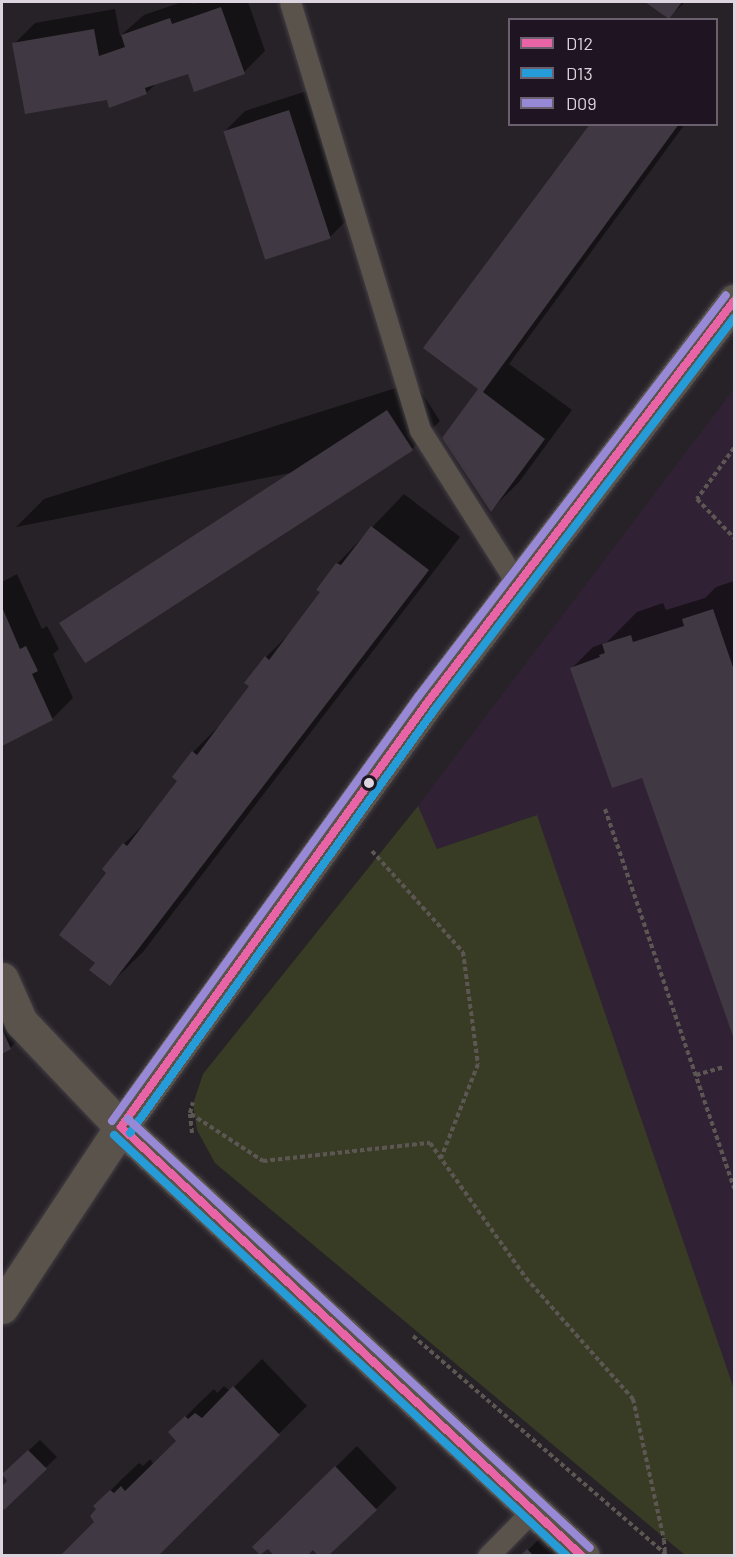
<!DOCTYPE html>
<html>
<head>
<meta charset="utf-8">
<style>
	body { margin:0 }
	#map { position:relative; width:736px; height:1557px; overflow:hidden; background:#272228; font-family:Barlow,sans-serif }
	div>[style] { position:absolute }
	.built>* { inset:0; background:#302234 }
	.green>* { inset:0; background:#383c25 }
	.shadow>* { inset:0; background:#0007 }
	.building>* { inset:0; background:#403842; transform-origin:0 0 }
	.path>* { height:4px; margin-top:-2px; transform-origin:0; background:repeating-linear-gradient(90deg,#5d5754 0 4.5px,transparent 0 7.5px) }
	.roads { filter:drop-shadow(0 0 2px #433f44) drop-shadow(0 0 2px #433f44) }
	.service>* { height:21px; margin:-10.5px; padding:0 10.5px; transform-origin:10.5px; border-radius:10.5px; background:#5a534c }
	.minor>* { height:33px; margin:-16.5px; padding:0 16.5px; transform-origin:16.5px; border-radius:16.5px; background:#5a534c }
	.bus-1>* { height:8px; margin:-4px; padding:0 4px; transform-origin:4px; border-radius:4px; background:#e964a7 }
	.bus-2>* { height:8px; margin:-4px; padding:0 4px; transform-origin:4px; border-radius:4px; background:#259cd8 }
	.bus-3>* { height:8px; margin:-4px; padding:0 4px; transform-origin:4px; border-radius:4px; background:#9789d5 }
	.dots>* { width:16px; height:16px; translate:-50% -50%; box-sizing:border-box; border:3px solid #1f1422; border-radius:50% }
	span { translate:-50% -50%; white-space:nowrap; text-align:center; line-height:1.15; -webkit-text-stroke:5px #1f1422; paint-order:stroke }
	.frame { position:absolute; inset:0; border:3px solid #dcd5df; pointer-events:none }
	.legend { position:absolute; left:508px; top:18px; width:210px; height:108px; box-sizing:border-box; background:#1f1422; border:2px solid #6b616e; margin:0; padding:8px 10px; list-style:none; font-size:18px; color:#dcd5df }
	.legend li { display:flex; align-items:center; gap:12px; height:30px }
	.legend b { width:30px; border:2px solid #6b616e }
</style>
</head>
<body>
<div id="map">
	<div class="built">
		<i style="clip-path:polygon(734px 389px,734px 1389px,537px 815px,437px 849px,418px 806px)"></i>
	</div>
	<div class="green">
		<i style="clip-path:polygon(418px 806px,437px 849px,537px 815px,734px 1389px,734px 1555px,685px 1555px,215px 1163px,197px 1130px,193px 1104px,203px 1074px)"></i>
	</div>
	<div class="shadow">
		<i style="clip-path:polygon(182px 2px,192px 2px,193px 4px,201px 2px,248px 2px,265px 51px,244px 72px,188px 72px,157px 83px,146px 93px,108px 98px,14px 44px,35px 23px,115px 9px,120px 36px,144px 15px)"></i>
		<i style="clip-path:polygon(648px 2px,685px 2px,669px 17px)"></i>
		<i style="clip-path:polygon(310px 90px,351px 216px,330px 237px,224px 132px,245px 111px)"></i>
		<i style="clip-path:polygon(592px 124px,685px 124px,509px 364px,572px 410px,519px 482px,491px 510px,480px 388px)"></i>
		<i style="clip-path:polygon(415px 382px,440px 421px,412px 449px,16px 527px,44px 499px)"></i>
		<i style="clip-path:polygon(404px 494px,460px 537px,143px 952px,110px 984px,97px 963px,108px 873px,124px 844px,152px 816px,179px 781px,193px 752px,224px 721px,251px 686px,247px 683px,266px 657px,294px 629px,322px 592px,318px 589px,337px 564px)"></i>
		<i style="clip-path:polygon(17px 574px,42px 629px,47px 626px,59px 649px,53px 654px,73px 698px,52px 719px,2px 744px,2px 582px)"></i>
		<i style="clip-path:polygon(734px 581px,734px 1035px,643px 775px,572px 668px,593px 647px,607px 642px,637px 612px,663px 603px,666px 610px,705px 598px,716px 587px)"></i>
		<i style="clip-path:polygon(2px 966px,32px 1027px,10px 1048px,2px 1052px)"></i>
		<i style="clip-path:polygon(262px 1359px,307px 1406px,156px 1556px,96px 1522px,98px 1509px,95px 1506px,123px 1478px,139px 1463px,143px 1466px,150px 1459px,154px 1465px,178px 1441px,171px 1432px,198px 1404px,214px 1389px,217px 1393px,224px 1386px,230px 1391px)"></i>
		<i style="clip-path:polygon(40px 1440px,57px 1457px,4px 1507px,2px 1504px,2px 1487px,8px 1481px,14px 1464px)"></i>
		<i style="clip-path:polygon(357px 1446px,397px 1488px,376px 1509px,305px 1497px)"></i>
		<i style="clip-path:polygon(549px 1529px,573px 1556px,522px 1556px)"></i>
	</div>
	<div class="building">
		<i style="clip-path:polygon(645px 2px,682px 2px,669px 19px)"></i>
		<i style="clip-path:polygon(221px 7px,245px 74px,194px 92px,188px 74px,145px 88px,147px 94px,109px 108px,107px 100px,25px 114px,12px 43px,94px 29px,99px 56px,125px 47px,121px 35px,170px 18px,172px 24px)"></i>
		<i style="left:289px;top:110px;width:135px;height:69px;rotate:72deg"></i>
		<i style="clip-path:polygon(590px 124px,679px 124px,483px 392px,545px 439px,491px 512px,442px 438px,478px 389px,423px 348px)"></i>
		<i style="left:387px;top:410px;width:48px;height:391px;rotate:57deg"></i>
		<i style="clip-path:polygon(371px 526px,429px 570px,110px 986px,89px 970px,95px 963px,59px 935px,106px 873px,102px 869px,123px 843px,127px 846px,177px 781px,172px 777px,192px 751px,197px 755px,249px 686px,244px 683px,265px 656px,269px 660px,320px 592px,316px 590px,336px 563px,341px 565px)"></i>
		<i style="clip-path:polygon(2px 607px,20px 649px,26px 646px,38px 671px,32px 674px,53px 720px,2px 746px)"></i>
		<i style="clip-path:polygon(713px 609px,734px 670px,734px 1039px,642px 778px,612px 788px,570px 668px,600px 657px,599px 655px,605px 653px,602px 644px,631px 635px,633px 642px,684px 626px,682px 619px)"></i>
		<i style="clip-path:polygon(2px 1029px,11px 1049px,2px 1054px)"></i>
		<i style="clip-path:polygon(233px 1386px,280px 1435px,158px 1556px,60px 1556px,94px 1522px,90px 1516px,96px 1509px,93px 1506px,110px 1490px,114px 1493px,121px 1486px,125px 1491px,176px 1441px,168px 1432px,185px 1416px,188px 1419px,195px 1413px,202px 1418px)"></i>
		<i style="clip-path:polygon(28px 1450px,47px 1469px,4px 1510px,2px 1506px,2px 1486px,7px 1481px,2px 1474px)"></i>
		<i style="clip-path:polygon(335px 1466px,377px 1510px,328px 1556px,318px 1556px,313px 1550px,307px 1556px,274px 1556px,268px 1549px,260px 1555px,252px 1547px)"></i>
		<i style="clip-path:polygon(527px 1549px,534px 1556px,520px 1556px)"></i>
	</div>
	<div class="path">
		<i style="left:734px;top:448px;width:63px;rotate:126deg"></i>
		<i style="left:697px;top:499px;width:54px;rotate:46.5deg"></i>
		<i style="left:605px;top:809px;width:401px;rotate:71.2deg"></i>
		<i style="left:372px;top:851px;width:136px;rotate:48deg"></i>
		<i style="left:463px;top:952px;width:113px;rotate:82.4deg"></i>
		<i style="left:478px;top:1064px;width:101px;rotate:111.5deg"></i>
		<i style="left:696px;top:1075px;width:29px;rotate:-16deg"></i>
		<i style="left:191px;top:1114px;width:86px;rotate:33.1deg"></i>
		<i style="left:263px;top:1161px;width:168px;rotate:-6.2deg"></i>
		<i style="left:430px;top:1143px;width:166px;rotate:54.6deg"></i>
		<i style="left:526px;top:1278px;width:162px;rotate:48.5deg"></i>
		<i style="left:633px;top:1399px;width:144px;rotate:77.6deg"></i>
		<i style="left:664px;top:1540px;width:14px;rotate:86deg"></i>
		<i style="left:192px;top:1133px;width:20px;rotate:-96deg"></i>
		<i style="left:190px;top:1113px;width:11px;rotate:-75deg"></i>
		<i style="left:413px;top:1336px;width:337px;rotate:40.8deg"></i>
	</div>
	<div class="roads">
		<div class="service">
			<i style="left:290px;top:2px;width:447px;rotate:73.1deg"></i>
			<i style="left:420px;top:430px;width:183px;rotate:57.7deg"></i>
			<i style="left:488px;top:1556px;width:63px;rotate:-45.6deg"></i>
		</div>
		<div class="minor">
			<i style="left:2px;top:979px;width:47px;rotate:66.2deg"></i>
			<i style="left:21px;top:1022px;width:145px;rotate:46.4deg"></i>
			<i style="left:121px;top:1127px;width:630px;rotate:42.88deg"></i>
			<i style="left:2px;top:1307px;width:216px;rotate:-56.5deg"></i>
			<i style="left:121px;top:1127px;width:523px;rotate:-54.18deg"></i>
			<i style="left:427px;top:703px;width:506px;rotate:-52.63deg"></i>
		</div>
	</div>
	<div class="bus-1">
		<i style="left:121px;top:1127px;width:523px;rotate:-54.18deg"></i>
		<i style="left:427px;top:703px;width:506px;rotate:-52.63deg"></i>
		<i style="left:121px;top:1127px;width:630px;rotate:42.94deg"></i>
	</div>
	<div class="bus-2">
		<i style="left:130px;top:1133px;width:522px;rotate:-54.27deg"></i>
		<i style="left:435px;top:709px;width:492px;rotate:-52.6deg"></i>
		<i style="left:114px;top:1135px;width:618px;rotate:42.9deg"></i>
	</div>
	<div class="bus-3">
		<i style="left:128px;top:1119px;width:630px;rotate:42.88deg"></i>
		<i style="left:112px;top:1121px;width:523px;rotate:-54.18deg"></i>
		<i style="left:418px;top:697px;width:506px;rotate:-52.54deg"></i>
	</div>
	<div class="dots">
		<i style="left:369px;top:783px;background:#dcd5df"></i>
	</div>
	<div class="frame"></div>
	<ul class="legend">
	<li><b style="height:8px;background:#e964a7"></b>D12</li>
	<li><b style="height:8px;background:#259cd8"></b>D13</li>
	<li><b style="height:8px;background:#9789d5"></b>D09</li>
	</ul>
</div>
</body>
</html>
